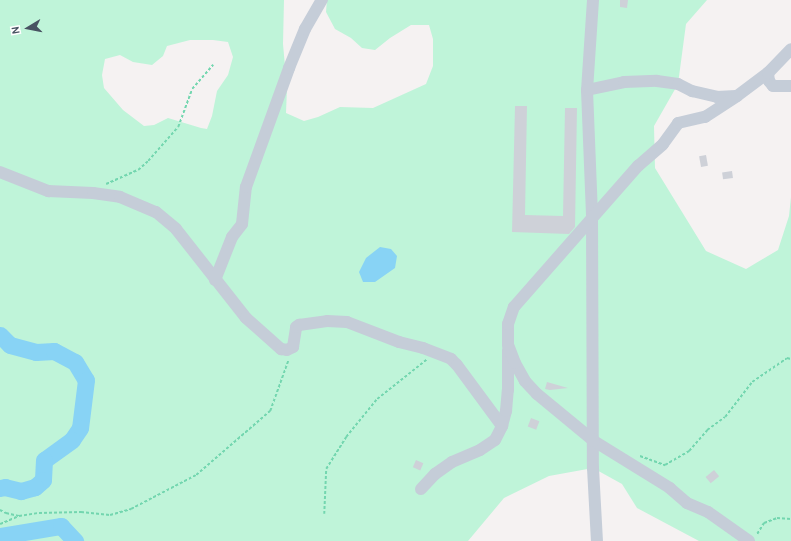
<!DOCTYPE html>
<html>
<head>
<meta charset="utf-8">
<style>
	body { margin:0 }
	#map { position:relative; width:791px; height:541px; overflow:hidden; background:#f5f2f2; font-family:Karla,sans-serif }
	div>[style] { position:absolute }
	.green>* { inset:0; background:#bff4d9 }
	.water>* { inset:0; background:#88d3f5 }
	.river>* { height:17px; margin:-8.5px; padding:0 8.5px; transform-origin:8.5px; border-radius:8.5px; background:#88d3f5 }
	.building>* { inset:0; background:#ced1d8; transform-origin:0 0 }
	.path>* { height:1.5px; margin-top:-0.75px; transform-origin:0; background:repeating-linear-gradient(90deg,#73d6af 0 3px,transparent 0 5px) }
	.minor>* { height:12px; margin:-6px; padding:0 6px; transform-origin:6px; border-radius:6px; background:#c5cdd8 }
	span { translate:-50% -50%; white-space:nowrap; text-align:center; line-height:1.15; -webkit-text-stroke:3px #fff; paint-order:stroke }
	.north { position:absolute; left:8px; top:8px; width:40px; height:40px; -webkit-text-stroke:3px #fff; paint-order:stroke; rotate:260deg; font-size:11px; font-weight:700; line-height:16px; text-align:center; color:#485362 }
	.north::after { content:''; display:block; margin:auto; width:14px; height:18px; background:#485362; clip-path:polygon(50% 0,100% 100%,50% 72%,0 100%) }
</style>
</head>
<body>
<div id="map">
	<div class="green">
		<i style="clip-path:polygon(evenodd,0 0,284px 0,283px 44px,287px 88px,286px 113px,304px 121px,318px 117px,340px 107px,373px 108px,426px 84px,433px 66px,433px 39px,429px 25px,411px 25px,390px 38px,375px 50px,362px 48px,351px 38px,335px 29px,326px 12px,327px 0,707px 0,686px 24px,678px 84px,654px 126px,655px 168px,706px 251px,746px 269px,778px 250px,789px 216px,791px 197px,791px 541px,699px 541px,637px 508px,622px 484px,593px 468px,549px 476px,504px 498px,468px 541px,0 541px,0 0,190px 40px,213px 40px,228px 42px,233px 57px,228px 75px,217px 91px,212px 116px,207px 129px,201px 128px,168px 118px,154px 125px,144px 126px,123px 110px,104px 88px,102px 75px,105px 59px,120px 55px,133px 62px,152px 65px,163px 56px,167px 46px,190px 40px)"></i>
	</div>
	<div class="water">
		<i style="clip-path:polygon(380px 247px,391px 249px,397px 256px,395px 268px,375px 282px,363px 282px,359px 272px,366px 258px)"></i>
	</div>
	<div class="river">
		<i style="left:0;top:335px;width:14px;rotate:45deg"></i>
		<i style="left:10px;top:345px;width:27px;rotate:15deg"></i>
		<i style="left:36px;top:352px;width:18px;rotate:-3deg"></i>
		<i style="left:54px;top:351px;width:24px;rotate:28deg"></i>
		<i style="left:75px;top:362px;width:21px;rotate:59deg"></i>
		<i style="left:86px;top:380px;width:48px;rotate:97.1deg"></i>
		<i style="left:80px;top:428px;width:14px;rotate:124deg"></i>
		<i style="left:72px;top:440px;width:34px;rotate:144deg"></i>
		<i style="left:44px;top:460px;width:20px;rotate:93deg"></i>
		<i style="left:43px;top:480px;width:11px;rotate:139deg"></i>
		<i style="left:35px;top:487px;width:15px;rotate:164deg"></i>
		<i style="left:21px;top:491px;width:16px;rotate:-166deg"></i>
		<i style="left:5px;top:487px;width:5px;rotate:169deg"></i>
		<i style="left:0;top:536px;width:62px;rotate:-9.3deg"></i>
		<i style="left:61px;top:526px;width:21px;rotate:47deg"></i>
	</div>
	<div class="building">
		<i style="clip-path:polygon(620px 0,628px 0,627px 8px,620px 7px)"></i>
		<i style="clip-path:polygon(515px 106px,527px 106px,525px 215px,563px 216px,565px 108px,577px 108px,575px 227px,569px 234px,512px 232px)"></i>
		<i style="left:706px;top:155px;width:11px;height:7px;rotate:80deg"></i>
		<i style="left:732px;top:171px;width:7px;height:10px;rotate:82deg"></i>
		<i style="clip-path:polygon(547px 382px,568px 388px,550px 390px,545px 389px)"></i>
		<i style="left:531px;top:418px;width:9px;height:9px;rotate:21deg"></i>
		<i style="left:416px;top:460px;width:8px;height:8px;rotate:23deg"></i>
		<i style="left:714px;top:470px;width:8px;height:11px;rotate:50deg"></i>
	</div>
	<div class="path">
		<i style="left:106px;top:184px;width:35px;rotate:-24deg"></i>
		<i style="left:138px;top:170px;width:13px;rotate:-42deg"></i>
		<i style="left:148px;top:161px;width:45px;rotate:-48.6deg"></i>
		<i style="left:178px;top:127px;width:40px;rotate:-69.8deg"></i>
		<i style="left:192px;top:89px;width:32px;rotate:-49deg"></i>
		<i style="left:640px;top:456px;width:27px;rotate:20deg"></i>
		<i style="left:665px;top:465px;width:28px;rotate:-30deg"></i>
		<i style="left:689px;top:451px;width:28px;rotate:-49deg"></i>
		<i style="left:707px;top:430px;width:22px;rotate:-36deg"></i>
		<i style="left:725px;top:417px;width:44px;rotate:-52.4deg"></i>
		<i style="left:752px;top:382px;width:42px;rotate:-34.4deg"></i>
		<i style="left:787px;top:358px;width:4px;rotate:14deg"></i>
		<i style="left:0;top:510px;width:7px;rotate:27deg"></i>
		<i style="left:6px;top:513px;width:13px;rotate:13deg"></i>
		<i style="left:19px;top:516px;width:20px;rotate:-9deg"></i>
		<i style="left:39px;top:513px;width:42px;rotate:-1.4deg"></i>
		<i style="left:81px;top:512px;width:29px;rotate:6deg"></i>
		<i style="left:110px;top:515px;width:22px;rotate:-16deg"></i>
		<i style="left:131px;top:509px;width:73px;rotate:-27.6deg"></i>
		<i style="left:196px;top:475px;width:98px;rotate:-40.9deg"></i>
		<i style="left:270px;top:411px;width:53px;rotate:-70.2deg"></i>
		<i style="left:324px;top:514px;width:45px;rotate:-87.5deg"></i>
		<i style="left:326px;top:469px;width:38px;rotate:-58deg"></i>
		<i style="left:346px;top:437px;width:49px;rotate:-50.8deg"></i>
		<i style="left:377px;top:399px;width:63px;rotate:-38.5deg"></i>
		<i style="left:0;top:524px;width:21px;rotate:-23deg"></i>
		<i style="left:757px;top:534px;width:13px;rotate:-58deg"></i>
		<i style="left:764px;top:523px;width:14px;rotate:-21deg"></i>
		<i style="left:777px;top:518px;width:14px;rotate:4deg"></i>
	</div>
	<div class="minor">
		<i style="left:593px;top:0;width:90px;rotate:93.8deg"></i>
		<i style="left:587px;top:90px;width:126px;rotate:87.7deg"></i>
		<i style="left:592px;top:216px;width:252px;rotate:89.8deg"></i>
		<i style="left:593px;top:468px;width:73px;rotate:86.9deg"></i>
		<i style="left:768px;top:73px;width:8px;rotate:83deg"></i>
		<i style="left:769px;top:81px;width:6px;rotate:51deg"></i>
		<i style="left:773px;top:86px;width:18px"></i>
		<i style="left:587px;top:90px;width:38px;rotate:-12deg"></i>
		<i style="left:624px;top:82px;width:33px;rotate:-2deg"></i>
		<i style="left:657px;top:81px;width:21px;rotate:8deg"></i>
		<i style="left:678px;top:84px;width:16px;rotate:27deg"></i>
		<i style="left:692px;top:91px;width:26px;rotate:13deg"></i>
		<i style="left:717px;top:97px;width:19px;rotate:-3deg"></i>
		<i style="left:0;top:172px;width:52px;rotate:21.6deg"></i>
		<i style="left:48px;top:191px;width:45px;rotate:2.5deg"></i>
		<i style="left:93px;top:193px;width:27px;rotate:8deg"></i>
		<i style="left:120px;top:197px;width:39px;rotate:23deg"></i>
		<i style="left:156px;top:212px;width:26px;rotate:40deg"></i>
		<i style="left:176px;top:229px;width:113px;rotate:51.8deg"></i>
		<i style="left:246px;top:318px;width:47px;rotate:41.5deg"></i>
		<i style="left:281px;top:349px;width:6px;rotate:9deg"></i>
		<i style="left:287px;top:350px;width:7px;rotate:-27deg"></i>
		<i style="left:293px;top:347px;width:20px;rotate:-81deg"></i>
		<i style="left:296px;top:327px;width:4px;rotate:-34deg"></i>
		<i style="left:299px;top:325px;width:28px;rotate:-8deg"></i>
		<i style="left:327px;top:321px;width:20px;rotate:3deg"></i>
		<i style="left:347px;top:322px;width:56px;rotate:21deg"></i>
		<i style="left:399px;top:342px;width:25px;rotate:14deg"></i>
		<i style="left:423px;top:348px;width:30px;rotate:21deg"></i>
		<i style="left:451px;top:359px;width:8px;rotate:45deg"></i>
		<i style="left:457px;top:365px;width:76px;rotate:53.6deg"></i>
		<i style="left:215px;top:280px;width:46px;rotate:-68.4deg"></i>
		<i style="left:232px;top:237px;width:16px;rotate:-52deg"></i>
		<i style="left:242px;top:224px;width:37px;rotate:-84deg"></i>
		<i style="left:246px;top:187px;width:127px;rotate:-70.1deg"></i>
		<i style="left:289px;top:68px;width:42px;rotate:-67.7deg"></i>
		<i style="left:305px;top:29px;width:34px;rotate:-60deg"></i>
		<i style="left:421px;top:489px;width:21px;rotate:-47deg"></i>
		<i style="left:435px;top:474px;width:21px;rotate:-35deg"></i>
		<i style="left:452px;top:462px;width:30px;rotate:-23deg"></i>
		<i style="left:480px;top:450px;width:18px;rotate:-34deg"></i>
		<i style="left:495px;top:440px;width:16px;rotate:-63deg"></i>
		<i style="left:502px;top:426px;width:16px;rotate:-75deg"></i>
		<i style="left:506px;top:411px;width:21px;rotate:-85deg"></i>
		<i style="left:508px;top:390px;width:40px;rotate:-90deg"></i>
		<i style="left:749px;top:541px;width:50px;rotate:-144.7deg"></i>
		<i style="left:708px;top:512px;width:23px;rotate:-157deg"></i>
		<i style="left:687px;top:503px;width:23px;rotate:-139deg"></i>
		<i style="left:670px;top:488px;width:89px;rotate:-148.3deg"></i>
		<i style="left:594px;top:441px;width:74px;rotate:-140.5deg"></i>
		<i style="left:537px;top:394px;width:18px;rotate:-133deg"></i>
		<i style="left:525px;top:381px;width:21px;rotate:-119deg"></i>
		<i style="left:515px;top:363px;width:19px;rotate:-111deg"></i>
		<i style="left:508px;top:345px;width:21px;rotate:-90deg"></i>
		<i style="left:508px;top:324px;width:18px;rotate:-71deg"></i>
		<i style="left:514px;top:307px;width:188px;rotate:-48.7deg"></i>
		<i style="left:638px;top:166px;width:33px;rotate:-41deg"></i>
		<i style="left:663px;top:144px;width:26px;rotate:-54deg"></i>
		<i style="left:678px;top:123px;width:28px;rotate:-13deg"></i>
		<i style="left:705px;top:117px;width:38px;rotate:-33deg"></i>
		<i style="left:737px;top:96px;width:39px;rotate:-37deg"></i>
		<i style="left:768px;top:73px;width:33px;rotate:-46deg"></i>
	</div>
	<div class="north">N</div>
</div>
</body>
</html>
